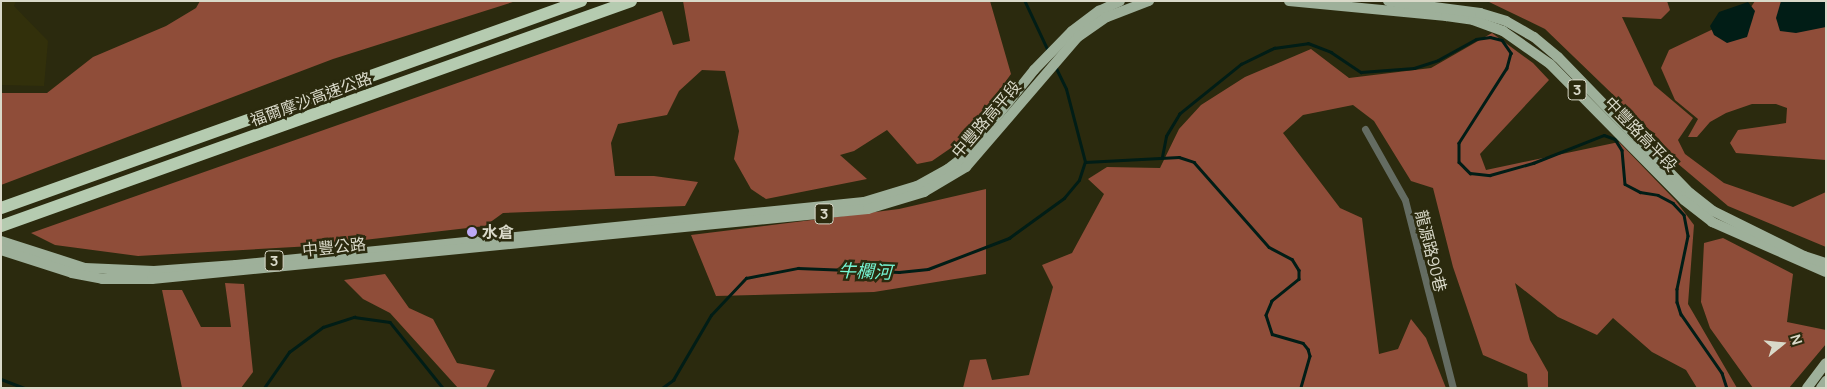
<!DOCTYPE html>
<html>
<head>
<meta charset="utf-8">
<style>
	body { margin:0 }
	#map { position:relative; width:1827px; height:389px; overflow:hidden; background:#2b2a0e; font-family:Manrope,"Noto Sans TC",sans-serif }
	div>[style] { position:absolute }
	.built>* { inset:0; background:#32300b }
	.forest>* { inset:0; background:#8f4d39 }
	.water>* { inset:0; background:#011d16 }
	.stream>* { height:2.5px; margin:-1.25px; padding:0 1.25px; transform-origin:1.25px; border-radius:1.25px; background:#011d16 }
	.street>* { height:7px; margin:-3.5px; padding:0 3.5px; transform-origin:3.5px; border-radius:3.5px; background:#646c62 }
	.primary>* { height:10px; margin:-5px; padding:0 5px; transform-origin:5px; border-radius:5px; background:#9eb09a }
	.highway>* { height:12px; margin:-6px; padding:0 6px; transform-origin:6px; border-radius:6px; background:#b5cbb0 }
	.dots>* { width:14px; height:14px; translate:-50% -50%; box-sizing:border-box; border:2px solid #2b2a0e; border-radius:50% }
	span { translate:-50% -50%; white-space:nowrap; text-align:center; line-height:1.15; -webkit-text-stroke:5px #2b2a0e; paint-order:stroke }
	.shield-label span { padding:1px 4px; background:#2b2a0e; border:1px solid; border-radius:4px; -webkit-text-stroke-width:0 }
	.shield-label { font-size:15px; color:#d9d9c9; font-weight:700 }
	.street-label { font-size:16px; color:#d9d9c9 }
	.poi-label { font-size:16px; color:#d9d9c9; font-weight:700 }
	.left { translate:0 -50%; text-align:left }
	.water-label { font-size:18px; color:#76f7d5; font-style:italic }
	.frame { position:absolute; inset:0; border:2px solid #d9d9c9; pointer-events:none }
	.north { position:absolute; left:1757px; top:319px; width:50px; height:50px; -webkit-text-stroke:4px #2b2a0e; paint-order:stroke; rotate:73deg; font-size:14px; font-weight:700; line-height:20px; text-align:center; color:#d9d9c9 }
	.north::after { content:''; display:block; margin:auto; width:18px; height:22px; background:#d9d9c9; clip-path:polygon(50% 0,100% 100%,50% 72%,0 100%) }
</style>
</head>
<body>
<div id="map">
	<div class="built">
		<i style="clip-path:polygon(1px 1px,16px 1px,14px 6px,48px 41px,44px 86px,1px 85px)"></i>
	</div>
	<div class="forest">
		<i style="clip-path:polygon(200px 1px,516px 1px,333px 59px,1px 185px,1px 93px,47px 93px,93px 57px,166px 26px,196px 8px)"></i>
		<i style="clip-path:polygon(683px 1px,990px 1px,1011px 74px,964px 139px,932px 161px,917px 164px,887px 130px,854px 151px,840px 155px,867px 179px,766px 199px,751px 189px,734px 159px,739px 131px,725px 71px,702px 70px,679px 91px,667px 115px,618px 124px,611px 143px,615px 176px,654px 176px,698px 182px,685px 206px,503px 213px,485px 226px,312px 246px,138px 256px,55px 245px,31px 233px,662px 11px,673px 45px,690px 41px)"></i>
		<i style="clip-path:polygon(1487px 1px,1667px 1px,1670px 10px,1661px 19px,1622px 17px,1654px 85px,1693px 118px,1678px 140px,1685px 154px,1724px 183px,1793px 207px,1826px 192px,1826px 247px,1728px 206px,1677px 163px,1659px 139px,1545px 29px)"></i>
		<i style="clip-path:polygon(1755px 1px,1826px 1px,1826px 160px,1736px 153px,1730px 143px,1738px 130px,1786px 123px,1787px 108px,1776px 104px,1752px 104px,1726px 113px,1710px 122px,1697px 137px,1688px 137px,1698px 119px,1675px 100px,1661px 68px,1669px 50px,1747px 13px)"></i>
		<i style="clip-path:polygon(1492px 33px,1533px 63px,1549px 80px,1480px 154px,1486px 170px,1619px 142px,1676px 201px,1694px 225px,1688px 304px,1737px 388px,1697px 388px,1686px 370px,1652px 352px,1613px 318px,1597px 335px,1558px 317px,1515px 283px,1530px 340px,1548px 372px,1548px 388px,1528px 388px,1527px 374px,1483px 355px,1453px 267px,1433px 188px,1411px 181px,1374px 121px,1353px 105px,1303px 115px,1283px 133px,1340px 208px,1362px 218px,1379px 354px,1398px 349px,1411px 319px,1426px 338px,1446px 388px,963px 388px,970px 360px,986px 359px,992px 380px,1029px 375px,1053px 287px,1042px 265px,1072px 253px,1104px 194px,1088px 179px,1107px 167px,1160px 168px,1179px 129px,1201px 105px,1245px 77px,1311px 49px,1349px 78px,1431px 68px)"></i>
		<i style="clip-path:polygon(986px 189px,986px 274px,874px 292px,716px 296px,691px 235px,899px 209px)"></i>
		<i style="clip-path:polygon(1723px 238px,1793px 274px,1787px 322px,1826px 330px,1826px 344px,1789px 388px,1753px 388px,1710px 328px,1701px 302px,1704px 243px)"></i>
		<i style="clip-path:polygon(385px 274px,409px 308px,433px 319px,457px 363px,495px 370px,486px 388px,458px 388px,390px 313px,363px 299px,344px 280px)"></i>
		<i style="clip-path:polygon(225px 283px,244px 284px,253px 372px,241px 388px,182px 388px,162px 290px,182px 290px,201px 327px,231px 327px)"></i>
	</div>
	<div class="water">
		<i style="clip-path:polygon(1781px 1px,1826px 1px,1826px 27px,1796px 33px,1780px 31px,1776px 18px)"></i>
		<i style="clip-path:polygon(1748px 2px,1755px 11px,1747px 37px,1727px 43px,1714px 35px,1710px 26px,1719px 12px)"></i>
	</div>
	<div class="stream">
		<i style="left:1025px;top:1px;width:54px;rotate:64.9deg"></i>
		<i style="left:1162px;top:157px;width:21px;rotate:-79deg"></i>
		<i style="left:1166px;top:136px;width:26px;rotate:-59deg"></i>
		<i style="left:1179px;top:114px;width:80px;rotate:-38.9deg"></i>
		<i style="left:1241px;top:64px;width:37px;rotate:-26deg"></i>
		<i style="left:1274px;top:48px;width:34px;rotate:-8deg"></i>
		<i style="left:1308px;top:43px;width:25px;rotate:21deg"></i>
		<i style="left:1331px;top:52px;width:36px;rotate:34deg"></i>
		<i style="left:1361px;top:72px;width:53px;rotate:-4.3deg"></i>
		<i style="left:1414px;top:68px;width:25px;rotate:-18deg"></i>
		<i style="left:1438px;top:60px;width:43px;rotate:-28.9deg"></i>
		<i style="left:1476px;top:39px;width:14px;rotate:-8deg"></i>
		<i style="left:1490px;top:37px;width:12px;rotate:14deg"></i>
		<i style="left:1502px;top:40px;width:16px;rotate:55deg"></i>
		<i style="left:1511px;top:53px;width:16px;rotate:105deg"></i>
		<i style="left:1507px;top:68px;width:89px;rotate:122.6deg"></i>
		<i style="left:1459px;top:143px;width:19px;rotate:90deg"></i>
		<i style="left:1459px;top:162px;width:16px;rotate:45deg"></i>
		<i style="left:1470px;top:173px;width:20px;rotate:6deg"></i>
		<i style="left:1490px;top:175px;width:45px;rotate:-15.6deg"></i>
		<i style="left:1533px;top:163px;width:76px;rotate:-21.5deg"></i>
		<i style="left:1604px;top:135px;width:12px;rotate:20deg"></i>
		<i style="left:1615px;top:139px;width:13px;rotate:58deg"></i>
		<i style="left:1622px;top:150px;width:34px;rotate:85deg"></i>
		<i style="left:1625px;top:184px;width:17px;rotate:28deg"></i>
		<i style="left:1640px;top:192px;width:18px;rotate:9deg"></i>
		<i style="left:1658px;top:195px;width:17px;rotate:28deg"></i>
		<i style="left:1673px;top:203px;width:16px;rotate:47deg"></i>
		<i style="left:1684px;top:215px;width:21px;rotate:79deg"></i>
		<i style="left:1688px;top:236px;width:54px;rotate:101.7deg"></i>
		<i style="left:1677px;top:289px;width:13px;rotate:90deg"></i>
		<i style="left:1677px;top:302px;width:13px;rotate:72deg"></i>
		<i style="left:1681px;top:314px;width:72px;rotate:55.2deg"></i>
		<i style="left:1722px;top:373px;width:16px;rotate:72deg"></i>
		<i style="left:1085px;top:162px;width:94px;rotate:-3deg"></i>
		<i style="left:1179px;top:157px;width:16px;rotate:18deg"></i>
		<i style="left:1194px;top:162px;width:113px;rotate:48.6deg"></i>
		<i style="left:1269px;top:247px;width:26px;rotate:28deg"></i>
		<i style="left:1292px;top:259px;width:13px;rotate:58deg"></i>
		<i style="left:1299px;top:270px;width:9px;rotate:90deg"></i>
		<i style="left:1299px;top:279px;width:35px;rotate:141deg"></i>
		<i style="left:1272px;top:301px;width:15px;rotate:113deg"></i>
		<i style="left:1266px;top:315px;width:20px;rotate:72deg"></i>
		<i style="left:1272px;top:334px;width:32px;rotate:16deg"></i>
		<i style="left:1303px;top:343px;width:8px;rotate:50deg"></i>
		<i style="left:1308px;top:349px;width:7px;rotate:74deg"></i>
		<i style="left:1310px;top:356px;width:33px;rotate:106deg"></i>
		<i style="left:1px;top:379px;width:26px;rotate:21deg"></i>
		<i style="left:264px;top:388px;width:44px;rotate:-55.2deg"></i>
		<i style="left:289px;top:352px;width:42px;rotate:-36.3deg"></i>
		<i style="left:323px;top:327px;width:33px;rotate:-18deg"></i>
		<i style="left:354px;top:317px;width:36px;rotate:8deg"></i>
		<i style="left:390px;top:322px;width:85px;rotate:51.2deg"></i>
		<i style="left:662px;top:388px;width:14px;rotate:-36deg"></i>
		<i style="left:673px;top:380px;width:75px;rotate:-59.7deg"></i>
		<i style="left:711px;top:315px;width:51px;rotate:-46.6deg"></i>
		<i style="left:746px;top:278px;width:53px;rotate:-10.9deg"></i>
		<i style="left:798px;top:268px;width:101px;rotate:2.3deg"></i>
		<i style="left:899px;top:272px;width:29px;rotate:-6deg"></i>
		<i style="left:928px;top:269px;width:87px;rotate:-20.9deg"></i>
		<i style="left:1009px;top:238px;width:68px;rotate:-36deg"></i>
		<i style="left:1064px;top:198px;width:23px;rotate:-50deg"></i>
		<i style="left:1079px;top:180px;width:19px;rotate:-72deg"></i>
		<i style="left:1085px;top:162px;width:75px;rotate:-104.6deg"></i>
		<i style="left:1066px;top:89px;width:25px;rotate:-116deg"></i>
	</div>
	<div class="street">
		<i style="left:1365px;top:129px;width:81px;rotate:60.6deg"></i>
		<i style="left:1405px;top:200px;width:194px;rotate:75.7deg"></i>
	</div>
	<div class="primary">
		<i style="left:1289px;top:1px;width:158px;rotate:5.5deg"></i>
		<i style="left:1446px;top:16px;width:27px;rotate:8deg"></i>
		<i style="left:1473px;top:20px;width:32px;rotate:20deg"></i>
		<i style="left:1503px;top:31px;width:57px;rotate:35.1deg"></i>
		<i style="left:1550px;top:64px;width:191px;rotate:45.4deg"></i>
		<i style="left:1684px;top:200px;width:36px;rotate:38deg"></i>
		<i style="left:1712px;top:222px;width:124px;rotate:23.7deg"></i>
		<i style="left:1388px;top:1px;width:93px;rotate:7.4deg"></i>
		<i style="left:1480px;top:13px;width:27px;rotate:17deg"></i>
		<i style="left:1506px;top:21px;width:32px;rotate:30deg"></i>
		<i style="left:1534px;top:37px;width:31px;rotate:40deg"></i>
		<i style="left:1558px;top:57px;width:190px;rotate:45.9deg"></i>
		<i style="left:1690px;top:193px;width:29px;rotate:38deg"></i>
		<i style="left:1713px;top:211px;width:102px;rotate:26.3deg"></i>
		<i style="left:1804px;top:256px;width:23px;rotate:18deg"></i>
		<i style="left:1px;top:241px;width:88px;rotate:17.8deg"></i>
		<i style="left:85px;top:268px;width:69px;rotate:2.5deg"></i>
		<i style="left:154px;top:271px;width:82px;rotate:-4.2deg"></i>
		<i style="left:236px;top:265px;width:631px;rotate:-5.73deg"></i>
		<i style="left:864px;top:202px;width:55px;rotate:-16.8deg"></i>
		<i style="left:917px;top:186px;width:35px;rotate:-29deg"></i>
		<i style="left:948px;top:169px;width:23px;rotate:-38deg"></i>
		<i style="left:966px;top:155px;width:109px;rotate:-51.3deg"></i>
		<i style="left:1034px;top:70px;width:54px;rotate:-45.7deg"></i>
		<i style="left:1072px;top:31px;width:34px;rotate:-37deg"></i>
		<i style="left:1099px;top:11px;width:23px;rotate:-25deg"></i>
		<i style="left:1px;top:250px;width:75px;rotate:17.9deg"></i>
		<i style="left:72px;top:273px;width:31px;rotate:11deg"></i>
		<i style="left:102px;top:279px;width:50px"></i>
		<i style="left:152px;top:279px;width:719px;rotate:-5.58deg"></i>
		<i style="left:868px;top:209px;width:59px;rotate:-16.9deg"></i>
		<i style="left:924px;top:192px;width:49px;rotate:-30.8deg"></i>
		<i style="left:966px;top:167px;width:172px;rotate:-49.3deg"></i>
		<i style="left:1078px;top:37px;width:35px;rotate:-35deg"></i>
		<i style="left:1107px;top:17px;width:45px;rotate:-20.9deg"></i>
		<i style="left:1807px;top:388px;width:31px;rotate:-53deg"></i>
		<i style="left:1821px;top:388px;width:9px;rotate:-54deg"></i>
	</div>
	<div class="highway">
		<i style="left:1px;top:208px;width:616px;rotate:-19.64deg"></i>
		<i style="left:1px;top:226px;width:669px;rotate:-19.65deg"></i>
	</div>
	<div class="dots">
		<i style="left:472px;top:232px;background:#bda9f5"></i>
	</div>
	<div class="shield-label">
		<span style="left:1577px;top:90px">3</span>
		<span style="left:824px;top:214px">3</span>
		<span style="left:274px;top:261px">3</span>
	</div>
	<div class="street-label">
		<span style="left:311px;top:99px;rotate:-20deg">福爾摩沙高速公路</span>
		<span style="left:986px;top:119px;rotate:-49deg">中豐路高平段</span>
		<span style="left:1641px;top:134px;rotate:46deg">中豐路高平段</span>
		<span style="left:334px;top:247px;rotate:-6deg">中豐公路</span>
		<span style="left:1431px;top:251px;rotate:76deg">龍源路90巷</span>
	</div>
	<div class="poi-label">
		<span class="left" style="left:482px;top:232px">水倉</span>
	</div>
	<div class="water-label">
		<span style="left:865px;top:271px;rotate:2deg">牛欄河</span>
	</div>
	<div class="frame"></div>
	<div class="north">N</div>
</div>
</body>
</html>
